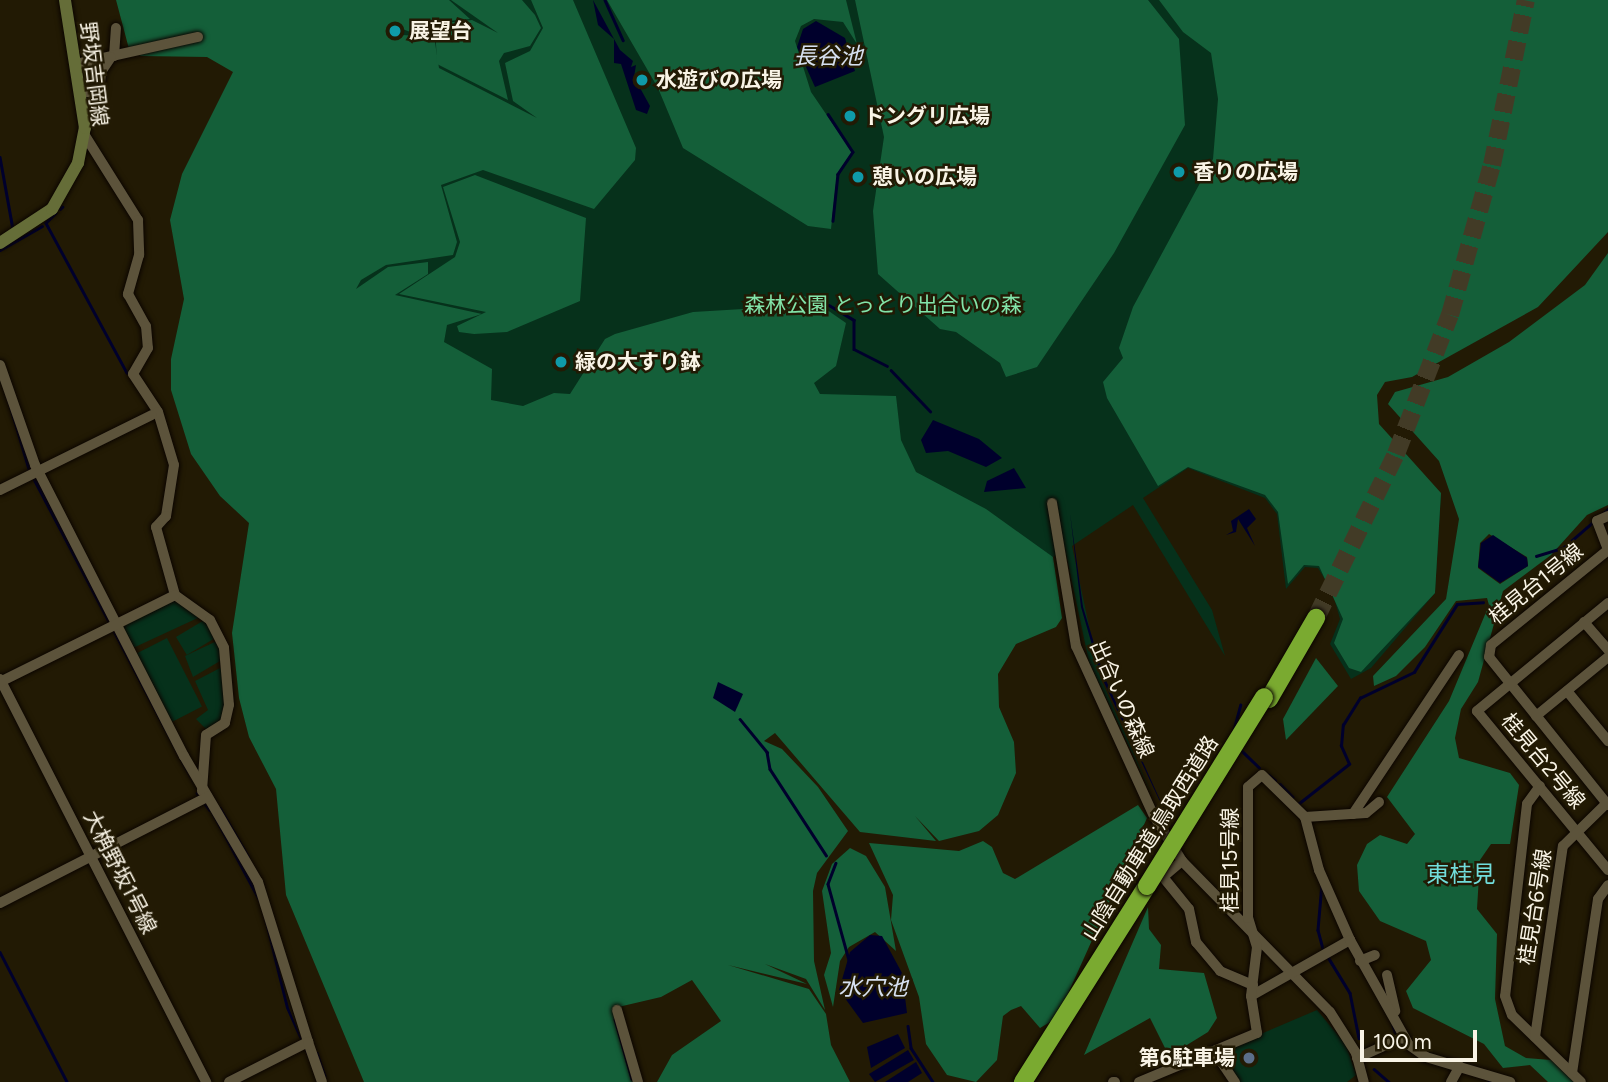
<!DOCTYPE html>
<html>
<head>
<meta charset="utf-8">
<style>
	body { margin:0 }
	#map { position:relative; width:1608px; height:1082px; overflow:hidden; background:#221a04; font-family:Figtree,"Noto Sans JP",sans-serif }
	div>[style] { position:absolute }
	.green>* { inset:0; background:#06311b; transform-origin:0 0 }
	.forest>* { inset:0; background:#145f39 }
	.water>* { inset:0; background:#00002c }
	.stream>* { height:2.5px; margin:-1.25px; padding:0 1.25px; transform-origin:1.25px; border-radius:1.25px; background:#00002c }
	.highway-tunnel>* { height:18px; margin-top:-9px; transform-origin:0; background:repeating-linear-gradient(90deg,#423b26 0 18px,transparent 0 27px) }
	.roads { filter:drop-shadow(0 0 2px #0b0500) drop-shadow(0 0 2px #0b0500) }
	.street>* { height:10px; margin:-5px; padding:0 5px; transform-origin:5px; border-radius:5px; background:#5c533b }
	.secondary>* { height:12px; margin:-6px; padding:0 6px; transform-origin:6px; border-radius:6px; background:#656d38 }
	.highway>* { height:18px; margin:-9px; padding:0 9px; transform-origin:9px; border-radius:9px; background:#7aaa30 }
	.bridges { filter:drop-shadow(0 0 2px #0b0500) drop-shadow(0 0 2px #0b0500) }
	.highway-bridge>* { height:18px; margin:-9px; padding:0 9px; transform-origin:9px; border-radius:9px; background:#7aaa30 }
	.dots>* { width:19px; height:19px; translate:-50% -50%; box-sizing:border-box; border:4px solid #221a04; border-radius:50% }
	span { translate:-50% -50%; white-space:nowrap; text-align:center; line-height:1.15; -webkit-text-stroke:5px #221a04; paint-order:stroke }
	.poi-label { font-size:21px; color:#f9f4e6; font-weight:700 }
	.left { translate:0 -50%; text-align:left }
	.right { translate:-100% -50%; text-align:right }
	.street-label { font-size:21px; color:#f9f4e6 }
	.park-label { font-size:21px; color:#82e4a9 }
	.water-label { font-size:23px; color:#d6e0f0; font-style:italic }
	.neighbourhood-label { font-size:23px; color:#71dddb }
	.scale { position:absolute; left:1360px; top:1030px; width:117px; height:32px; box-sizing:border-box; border:4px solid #f9f4e6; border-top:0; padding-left:9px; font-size:21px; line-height:24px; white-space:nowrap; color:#f9f4e6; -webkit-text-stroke:5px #221a04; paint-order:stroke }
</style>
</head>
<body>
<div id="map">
	<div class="green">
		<i style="clip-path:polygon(360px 0,1280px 0,1271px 17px,1344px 328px,1401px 494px,1441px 493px,1435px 593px,1371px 668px,1351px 679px,1330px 644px,1340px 619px,1332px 591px,1318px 568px,1305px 567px,1286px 589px,1277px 514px,1265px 498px,1188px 468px,1143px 498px,1212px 610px,1225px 656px,1133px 505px,1072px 546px,1100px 677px,1153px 797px,1089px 662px,1065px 549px,1001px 592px,382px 475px,321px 175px,375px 24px)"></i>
		<i style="clip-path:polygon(175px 597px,202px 616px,133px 648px,120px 624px)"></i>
		<i style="left:206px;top:619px;width:21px;height:35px;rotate:59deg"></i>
		<i style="left:167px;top:638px;width:77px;height:37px;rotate:63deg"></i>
		<i style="clip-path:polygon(219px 640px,220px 661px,193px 677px,185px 656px)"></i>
		<i style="clip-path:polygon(224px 666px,225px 716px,208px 731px,196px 719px,208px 710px,195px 681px)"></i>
		<i style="clip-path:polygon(1317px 1010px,1346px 1045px,1356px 1075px,1347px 1082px,1239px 1082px,1223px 1050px)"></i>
	</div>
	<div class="forest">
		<i style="clip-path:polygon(116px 0,449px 0,470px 19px,437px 22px,416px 34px,394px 26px,390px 34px,416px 36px,433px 30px,439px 68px,537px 118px,513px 101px,505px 63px,530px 51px,543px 28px,531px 0,573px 0,636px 148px,635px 160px,594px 209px,483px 170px,441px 185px,457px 242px,453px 255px,386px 265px,361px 280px,356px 289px,388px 267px,428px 262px,428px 274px,395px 295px,482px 314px,447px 325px,444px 342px,492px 369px,491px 400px,523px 406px,554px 393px,570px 394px,605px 339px,615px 334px,693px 312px,791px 306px,791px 292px,810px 298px,846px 323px,836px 366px,814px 383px,820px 394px,896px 396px,901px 440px,916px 472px,986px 509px,1053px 557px,1062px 618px,1056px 627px,1016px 644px,998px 674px,999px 707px,1014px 742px,1016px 773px,998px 815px,979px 831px,939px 841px,915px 816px,936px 841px,860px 832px,775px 733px,764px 741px,782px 749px,818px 787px,848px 831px,817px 873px,813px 891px,814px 961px,825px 1010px,806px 979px,765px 964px,807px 984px,728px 965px,809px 989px,826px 1014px,831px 1045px,850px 1082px,657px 1082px,672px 1055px,721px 1021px,692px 980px,661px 997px,614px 1008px,636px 1082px,364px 1082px,286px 895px,276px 789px,249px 737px,239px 698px,232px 633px,249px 523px,220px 496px,191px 454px,171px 390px,171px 359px,184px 299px,170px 220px,182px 174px,233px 72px,207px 57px,141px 56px,129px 49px)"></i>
		<i style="clip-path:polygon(451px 0,522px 0,535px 15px,541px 28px,530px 46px,504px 53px,499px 61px,508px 100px,437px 64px,435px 24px,472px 20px,498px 33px)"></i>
		<i style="clip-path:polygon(607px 0,846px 0,857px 44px,843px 22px,814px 19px,801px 26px,795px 41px,811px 92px,852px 152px,837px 174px,831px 229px,808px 226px,683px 148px,658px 88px)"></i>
		<i style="clip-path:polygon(855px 0,1148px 0,1179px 39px,1185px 125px,1114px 253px,1037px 367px,1006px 377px,1000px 363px,956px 332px,940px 329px,878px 274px,873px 211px,884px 137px)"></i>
		<i style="clip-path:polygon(1159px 0,1608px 0,1608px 232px,1538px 307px,1412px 377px,1385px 382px,1377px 395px,1379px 424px,1441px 493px,1435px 593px,1361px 672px,1349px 668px,1334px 643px,1343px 619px,1319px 566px,1304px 565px,1288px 584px,1278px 512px,1265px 495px,1188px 467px,1158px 486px,1107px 398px,1103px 382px,1123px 358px,1119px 348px,1133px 307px,1213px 159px,1218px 99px,1211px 53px,1183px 32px)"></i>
		<i style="clip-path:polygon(475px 175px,586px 218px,580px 301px,507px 332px,474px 334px,459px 332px,457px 326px,486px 312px,399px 294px,455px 257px,460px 242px,443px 187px)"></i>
		<i style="clip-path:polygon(evenodd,1608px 253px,1608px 505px,1587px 515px,1551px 555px,1503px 591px,1478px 682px,1461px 709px,1455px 738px,1459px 758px,1510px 773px,1519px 785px,1510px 844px,1491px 844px,1480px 860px,1477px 909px,1497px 934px,1495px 999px,1505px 1046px,1526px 1058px,1551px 1060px,1574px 1082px,1548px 1082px,1530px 1065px,1503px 1068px,1484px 1044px,1413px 1008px,1406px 991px,1431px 960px,1426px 941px,1380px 921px,1359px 891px,1357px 865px,1367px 844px,1380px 835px,1407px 844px,1415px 834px,1387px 797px,1449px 701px,1489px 605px,1487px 598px,1456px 601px,1425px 647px,1396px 676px,1374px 686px,1373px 676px,1446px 599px,1459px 519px,1439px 461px,1388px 404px,1395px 392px,1448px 377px,1509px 342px,1585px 285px,1608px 253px,1489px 534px,1527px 557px,1528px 566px,1500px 584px,1478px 568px,1480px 543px,1489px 534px)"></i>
		<i style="clip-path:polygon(1316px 658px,1338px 686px,1286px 740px,1283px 719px)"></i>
		<i style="clip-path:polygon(1138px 805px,1147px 818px,1057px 1018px,1040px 1028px,1021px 1006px,1011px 1010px,1003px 1016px,997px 1060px,976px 1082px,947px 1075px,926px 1044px,919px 997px,891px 920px,893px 895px,869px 843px,959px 851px,983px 841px,992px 847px,1003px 873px,1015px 879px)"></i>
		<i style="clip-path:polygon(850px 848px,866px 856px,885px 887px,896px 951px,875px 932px,849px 947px,840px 961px,833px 1007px,824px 975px,831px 953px,822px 891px,832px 864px)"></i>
		<i style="clip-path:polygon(1148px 907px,1149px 929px,1161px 945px,1159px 969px,1204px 973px,1217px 1018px,1208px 1032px,1169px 1056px,1150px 1018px,1084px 1055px)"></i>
	</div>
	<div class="water">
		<i style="clip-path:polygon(593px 0,620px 50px,633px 61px,631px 67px,636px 65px,634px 77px,650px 106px,647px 114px,636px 110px,621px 64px,614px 63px,614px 39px,598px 25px)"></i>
		<i style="clip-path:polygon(816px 21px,845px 38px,855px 71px,815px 87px,797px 47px,803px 29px)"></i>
		<i style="clip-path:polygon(0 377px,38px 479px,198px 794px,28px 471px)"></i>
		<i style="clip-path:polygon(933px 420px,979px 439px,1002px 458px,986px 467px,948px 451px,926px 453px,921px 440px)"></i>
		<i style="clip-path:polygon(1014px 468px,1026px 488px,984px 492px,987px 481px)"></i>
		<i style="clip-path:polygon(1249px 509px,1256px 519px,1247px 528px,1255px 546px,1238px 519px,1236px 532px,1226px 535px,1233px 531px,1231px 521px)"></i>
		<i style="clip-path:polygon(1070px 513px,1083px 607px,1104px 676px,1179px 842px,1101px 676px,1081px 607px)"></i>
		<i style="clip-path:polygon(1493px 535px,1527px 558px,1528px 566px,1500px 583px,1478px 567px,1481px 543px)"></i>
		<i style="clip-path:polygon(718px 682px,743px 694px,735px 712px,713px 698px)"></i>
		<i style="clip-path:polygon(208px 807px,227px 829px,263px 904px,289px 1008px,319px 1082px,286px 1008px,261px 906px)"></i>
		<i style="clip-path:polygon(870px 935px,882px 936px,902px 973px,907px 1013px,863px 1023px,839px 990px,850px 952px)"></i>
		<i style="clip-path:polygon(898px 1034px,905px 1048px,871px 1068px,867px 1047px)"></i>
		<i style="clip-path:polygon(908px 1050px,914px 1060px,875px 1082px,869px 1074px)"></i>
		<i style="clip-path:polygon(916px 1062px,922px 1073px,908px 1082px,885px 1082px)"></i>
	</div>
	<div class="stream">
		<i style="left:605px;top:0;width:44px;rotate:65.8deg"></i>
		<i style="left:828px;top:114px;width:45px;rotate:56.7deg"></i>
		<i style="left:853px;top:152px;width:27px;rotate:124deg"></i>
		<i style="left:838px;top:174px;width:47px;rotate:96.1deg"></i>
		<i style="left:0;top:157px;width:73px;rotate:79.8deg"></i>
		<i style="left:60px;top:209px;width:3px;rotate:-45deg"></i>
		<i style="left:56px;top:213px;width:14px;rotate:135deg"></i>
		<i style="left:46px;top:223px;width:170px;rotate:61.6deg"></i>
		<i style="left:0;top:250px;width:48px;rotate:-29.7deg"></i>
		<i style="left:829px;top:305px;width:29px;rotate:31deg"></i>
		<i style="left:854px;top:320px;width:29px;rotate:90deg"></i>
		<i style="left:854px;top:349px;width:37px;rotate:27deg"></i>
		<i style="left:891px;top:370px;width:57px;rotate:46.4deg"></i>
		<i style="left:1536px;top:556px;width:28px;rotate:-17deg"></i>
		<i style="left:1563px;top:548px;width:60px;rotate:-40.9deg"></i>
		<i style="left:740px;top:719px;width:43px;rotate:50.7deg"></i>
		<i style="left:767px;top:752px;width:17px;rotate:80deg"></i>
		<i style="left:770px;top:769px;width:103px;rotate:56.9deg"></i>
		<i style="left:1233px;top:732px;width:28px;rotate:-75deg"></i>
		<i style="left:1239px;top:748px;width:28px;rotate:44deg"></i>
		<i style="left:1269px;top:775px;width:8px;rotate:40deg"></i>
		<i style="left:1280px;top:784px;width:18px;rotate:45deg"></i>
		<i style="left:197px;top:793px;width:21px;rotate:53deg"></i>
		<i style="left:1298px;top:804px;width:65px;rotate:-38.1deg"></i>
		<i style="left:1349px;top:764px;width:20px;rotate:-114deg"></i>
		<i style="left:1341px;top:746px;width:21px;rotate:-85deg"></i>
		<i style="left:1343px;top:725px;width:32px;rotate:-58deg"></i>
		<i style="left:1360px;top:698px;width:60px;rotate:-25.7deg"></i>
		<i style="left:1414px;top:672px;width:80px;rotate:-57.7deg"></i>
		<i style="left:1457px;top:604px;width:26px;rotate:-4deg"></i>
		<i style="left:220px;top:808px;width:56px;rotate:59.7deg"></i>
		<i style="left:836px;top:863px;width:22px;rotate:111deg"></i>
		<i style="left:828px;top:884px;width:79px;rotate:74.6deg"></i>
		<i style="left:1322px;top:884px;width:46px;rotate:95deg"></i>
		<i style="left:1318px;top:930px;width:23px;rotate:75deg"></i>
		<i style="left:0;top:952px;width:146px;rotate:62.7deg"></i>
		<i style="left:1328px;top:957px;width:42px;rotate:58.6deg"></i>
		<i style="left:1350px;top:993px;width:46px;rotate:78.7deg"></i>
		<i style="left:615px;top:1019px;width:62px;rotate:74.2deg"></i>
		<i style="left:1393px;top:1025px;width:10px;rotate:73deg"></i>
		<i style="left:908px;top:1026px;width:22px;rotate:82deg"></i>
		<i style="left:911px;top:1048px;width:40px;rotate:57.1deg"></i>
		<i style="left:317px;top:1053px;width:24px;rotate:71deg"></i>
		<i style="left:1374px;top:1069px;width:20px;rotate:41deg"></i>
		<i style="left:1489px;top:1081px;width:3px;rotate:18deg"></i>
	</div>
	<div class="highway-tunnel">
		<i style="left:1316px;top:618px;width:182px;rotate:-64deg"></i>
		<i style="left:1396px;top:454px;width:149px;rotate:-68.8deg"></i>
		<i style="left:1450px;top:315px;width:156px;rotate:-74.4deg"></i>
		<i style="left:1492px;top:165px;width:168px;rotate:-78.4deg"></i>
	</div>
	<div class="roads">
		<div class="street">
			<i style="left:114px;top:56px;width:28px;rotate:-86deg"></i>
			<i style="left:76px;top:64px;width:125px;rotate:-12.5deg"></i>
			<i style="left:81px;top:91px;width:18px;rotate:9deg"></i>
			<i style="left:99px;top:94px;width:22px;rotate:-85deg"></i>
			<i style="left:101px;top:72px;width:18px;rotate:-56deg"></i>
			<i style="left:84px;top:134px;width:102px;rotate:57.9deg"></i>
			<i style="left:138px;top:220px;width:35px;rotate:88deg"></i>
			<i style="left:139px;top:255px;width:41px;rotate:105.8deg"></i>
			<i style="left:128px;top:294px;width:37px;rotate:61deg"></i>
			<i style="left:146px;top:326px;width:22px;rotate:85deg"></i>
			<i style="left:148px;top:348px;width:30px;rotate:120deg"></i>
			<i style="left:133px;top:374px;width:45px;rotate:56.7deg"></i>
			<i style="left:158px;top:412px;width:55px;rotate:73.2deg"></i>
			<i style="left:174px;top:465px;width:52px;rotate:98.9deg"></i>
			<i style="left:166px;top:516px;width:15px;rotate:132deg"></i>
			<i style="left:156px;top:527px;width:71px;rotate:74.4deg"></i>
			<i style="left:175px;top:595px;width:43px;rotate:35.5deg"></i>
			<i style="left:210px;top:620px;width:31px;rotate:63deg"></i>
			<i style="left:224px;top:648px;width:57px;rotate:85deg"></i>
			<i style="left:229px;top:705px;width:18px;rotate:103deg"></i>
			<i style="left:225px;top:723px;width:22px;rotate:148deg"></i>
			<i style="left:206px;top:735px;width:56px;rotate:94.1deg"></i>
			<i style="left:0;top:365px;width:106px;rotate:70.7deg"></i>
			<i style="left:35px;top:465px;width:327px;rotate:62.9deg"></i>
			<i style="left:184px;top:756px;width:146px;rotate:59.6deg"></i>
			<i style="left:258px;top:882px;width:168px;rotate:72.6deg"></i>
			<i style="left:0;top:490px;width:169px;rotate:-26.3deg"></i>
			<i style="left:1052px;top:503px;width:145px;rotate:80.5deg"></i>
			<i style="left:1076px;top:646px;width:187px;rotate:65.4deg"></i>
			<i style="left:1154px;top:816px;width:53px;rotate:58.1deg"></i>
			<i style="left:1182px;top:861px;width:211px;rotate:45.6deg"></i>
			<i style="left:1330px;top:1012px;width:49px;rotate:57.6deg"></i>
			<i style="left:1356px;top:1053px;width:30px;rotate:75deg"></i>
			<i style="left:1608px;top:516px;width:12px;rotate:156deg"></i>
			<i style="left:1597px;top:521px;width:31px;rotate:69deg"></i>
			<i style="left:1608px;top:550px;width:151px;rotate:140.9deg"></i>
			<i style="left:1491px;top:645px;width:12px;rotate:99deg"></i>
			<i style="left:1489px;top:657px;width:190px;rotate:51.2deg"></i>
			<i style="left:1608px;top:603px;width:170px;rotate:140.5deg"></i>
			<i style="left:1477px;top:711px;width:206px;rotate:50.5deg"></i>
			<i style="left:1584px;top:622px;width:37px;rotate:49deg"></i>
			<i style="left:0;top:679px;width:453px;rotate:62.9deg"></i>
			<i style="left:0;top:682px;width:195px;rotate:-26.4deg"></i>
			<i style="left:1567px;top:691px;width:65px;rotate:50.6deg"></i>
			<i style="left:1536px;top:716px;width:93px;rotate:-39.3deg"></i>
			<i style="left:1540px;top:786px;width:22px;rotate:126deg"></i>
			<i style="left:1527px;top:804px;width:193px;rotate:96.5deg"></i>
			<i style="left:1505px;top:996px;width:20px;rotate:70deg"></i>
			<i style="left:1512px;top:1015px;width:96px;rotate:44.2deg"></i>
			<i style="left:1353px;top:814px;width:191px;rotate:-56.3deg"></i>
			<i style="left:1305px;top:817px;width:61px;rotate:-3.8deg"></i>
			<i style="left:1366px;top:813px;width:17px;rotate:-40deg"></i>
			<i style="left:1182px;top:861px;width:25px;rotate:140deg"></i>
			<i style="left:1163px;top:877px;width:41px;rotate:50.9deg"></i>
			<i style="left:1189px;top:909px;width:34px;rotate:78deg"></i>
			<i style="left:1196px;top:942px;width:38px;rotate:50deg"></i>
			<i style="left:1220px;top:971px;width:36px;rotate:23deg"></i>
			<i style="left:0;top:903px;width:233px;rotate:-27.1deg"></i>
			<i style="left:1360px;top:961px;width:16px;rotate:-22deg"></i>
			<i style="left:1387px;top:975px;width:37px;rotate:77deg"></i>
			<i style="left:1251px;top:996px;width:114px;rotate:-29.5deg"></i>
			<i style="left:617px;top:1010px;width:75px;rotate:73.7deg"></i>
			<i style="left:1535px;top:1037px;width:193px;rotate:-81.7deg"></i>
			<i style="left:1563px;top:846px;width:63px;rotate:-44.4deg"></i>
			<i style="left:1216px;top:1054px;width:34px;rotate:56deg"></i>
			<i style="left:1357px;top:1058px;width:51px;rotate:-24.1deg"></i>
			<i style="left:1572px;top:1073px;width:176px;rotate:-81.5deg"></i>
			<i style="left:1598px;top:899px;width:17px;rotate:-54deg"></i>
			<i style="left:229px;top:1082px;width:89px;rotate:-26.9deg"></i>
			<i style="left:308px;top:1042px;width:42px;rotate:70.7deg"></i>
			<i style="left:1113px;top:1082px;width:2px"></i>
			<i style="left:1139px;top:1082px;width:128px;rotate:-22.6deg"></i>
			<i style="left:1257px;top:1033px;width:37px;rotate:-99deg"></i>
			<i style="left:1251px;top:996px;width:49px;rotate:-83deg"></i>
			<i style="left:1257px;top:947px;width:30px;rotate:-107deg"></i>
			<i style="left:1248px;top:918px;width:131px;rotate:-90deg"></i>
			<i style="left:1248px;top:787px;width:18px;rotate:-41deg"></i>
			<i style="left:1262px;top:775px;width:60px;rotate:44.3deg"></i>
			<i style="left:1305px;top:817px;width:55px;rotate:75.2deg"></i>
			<i style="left:1319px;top:870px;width:77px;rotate:66.1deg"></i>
			<i style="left:1350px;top:940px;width:120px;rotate:60.7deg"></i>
			<i style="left:1409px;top:1045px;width:21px;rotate:35deg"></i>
			<i style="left:1426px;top:1057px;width:88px;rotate:16.6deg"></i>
			<i style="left:1451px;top:1082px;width:18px;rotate:-61deg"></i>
		</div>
		<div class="secondary">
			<i style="left:0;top:243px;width:62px;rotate:-33.2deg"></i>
			<i style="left:52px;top:209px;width:53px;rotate:-60.5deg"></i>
			<i style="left:78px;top:163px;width:36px;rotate:-79deg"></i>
			<i style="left:85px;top:128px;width:130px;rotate:-98.9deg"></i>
		</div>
		<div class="highway">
			<i style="left:1269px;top:699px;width:94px;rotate:-59.9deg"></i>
			<i style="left:1023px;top:1082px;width:232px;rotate:-57.7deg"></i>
		</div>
	</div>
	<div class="bridges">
		<div class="highway-bridge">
			<i style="left:1147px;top:886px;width:222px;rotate:-58.2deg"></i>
		</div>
	</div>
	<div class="dots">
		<i style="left:395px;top:31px;background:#0f9aa8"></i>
		<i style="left:642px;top:80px;background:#0f9aa8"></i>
		<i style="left:850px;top:116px;background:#0f9aa8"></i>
		<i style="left:1179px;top:172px;background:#0f9aa8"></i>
		<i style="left:858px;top:177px;background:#0f9aa8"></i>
		<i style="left:561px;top:362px;background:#0f9aa8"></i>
		<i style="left:1249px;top:1058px;background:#5c6f8a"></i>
	</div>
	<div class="poi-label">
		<span class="left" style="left:409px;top:31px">展望台</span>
		<span class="left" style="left:656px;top:80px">水遊びの広場</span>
		<span class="left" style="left:864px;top:116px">ドングリ広場</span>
		<span class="left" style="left:1193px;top:172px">香りの広場</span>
		<span class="left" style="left:872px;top:177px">憩いの広場</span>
		<span class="left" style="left:575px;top:362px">緑の大すり鉢</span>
		<span class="right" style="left:1235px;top:1058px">第6駐車場</span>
	</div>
	<div class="street-label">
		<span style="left:94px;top:74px;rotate:83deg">野坂吉岡線</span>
		<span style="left:1536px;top:584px;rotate:-39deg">桂見台1号線</span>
		<span style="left:1122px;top:699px;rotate:66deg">出合いの森線</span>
		<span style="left:1543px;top:761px;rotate:50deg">桂見台2号線</span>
		<span style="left:1150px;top:838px;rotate:-58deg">山陰自動車道;鳥取西道路</span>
		<span style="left:1230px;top:860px;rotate:-90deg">桂見15号線</span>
		<span style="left:120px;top:872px;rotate:63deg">大桷野坂1号線</span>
		<span style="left:1535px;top:907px;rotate:-81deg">桂見台6号線</span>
	</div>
	<div class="park-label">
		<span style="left:883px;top:305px">森林公園 とっとり出合いの森</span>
	</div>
	<div class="water-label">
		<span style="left:828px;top:56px">長谷池</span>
		<span style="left:873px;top:987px">水穴池</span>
	</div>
	<div class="neighbourhood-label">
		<span style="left:1461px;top:874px">東桂見</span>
	</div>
	<div class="scale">100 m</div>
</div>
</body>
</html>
